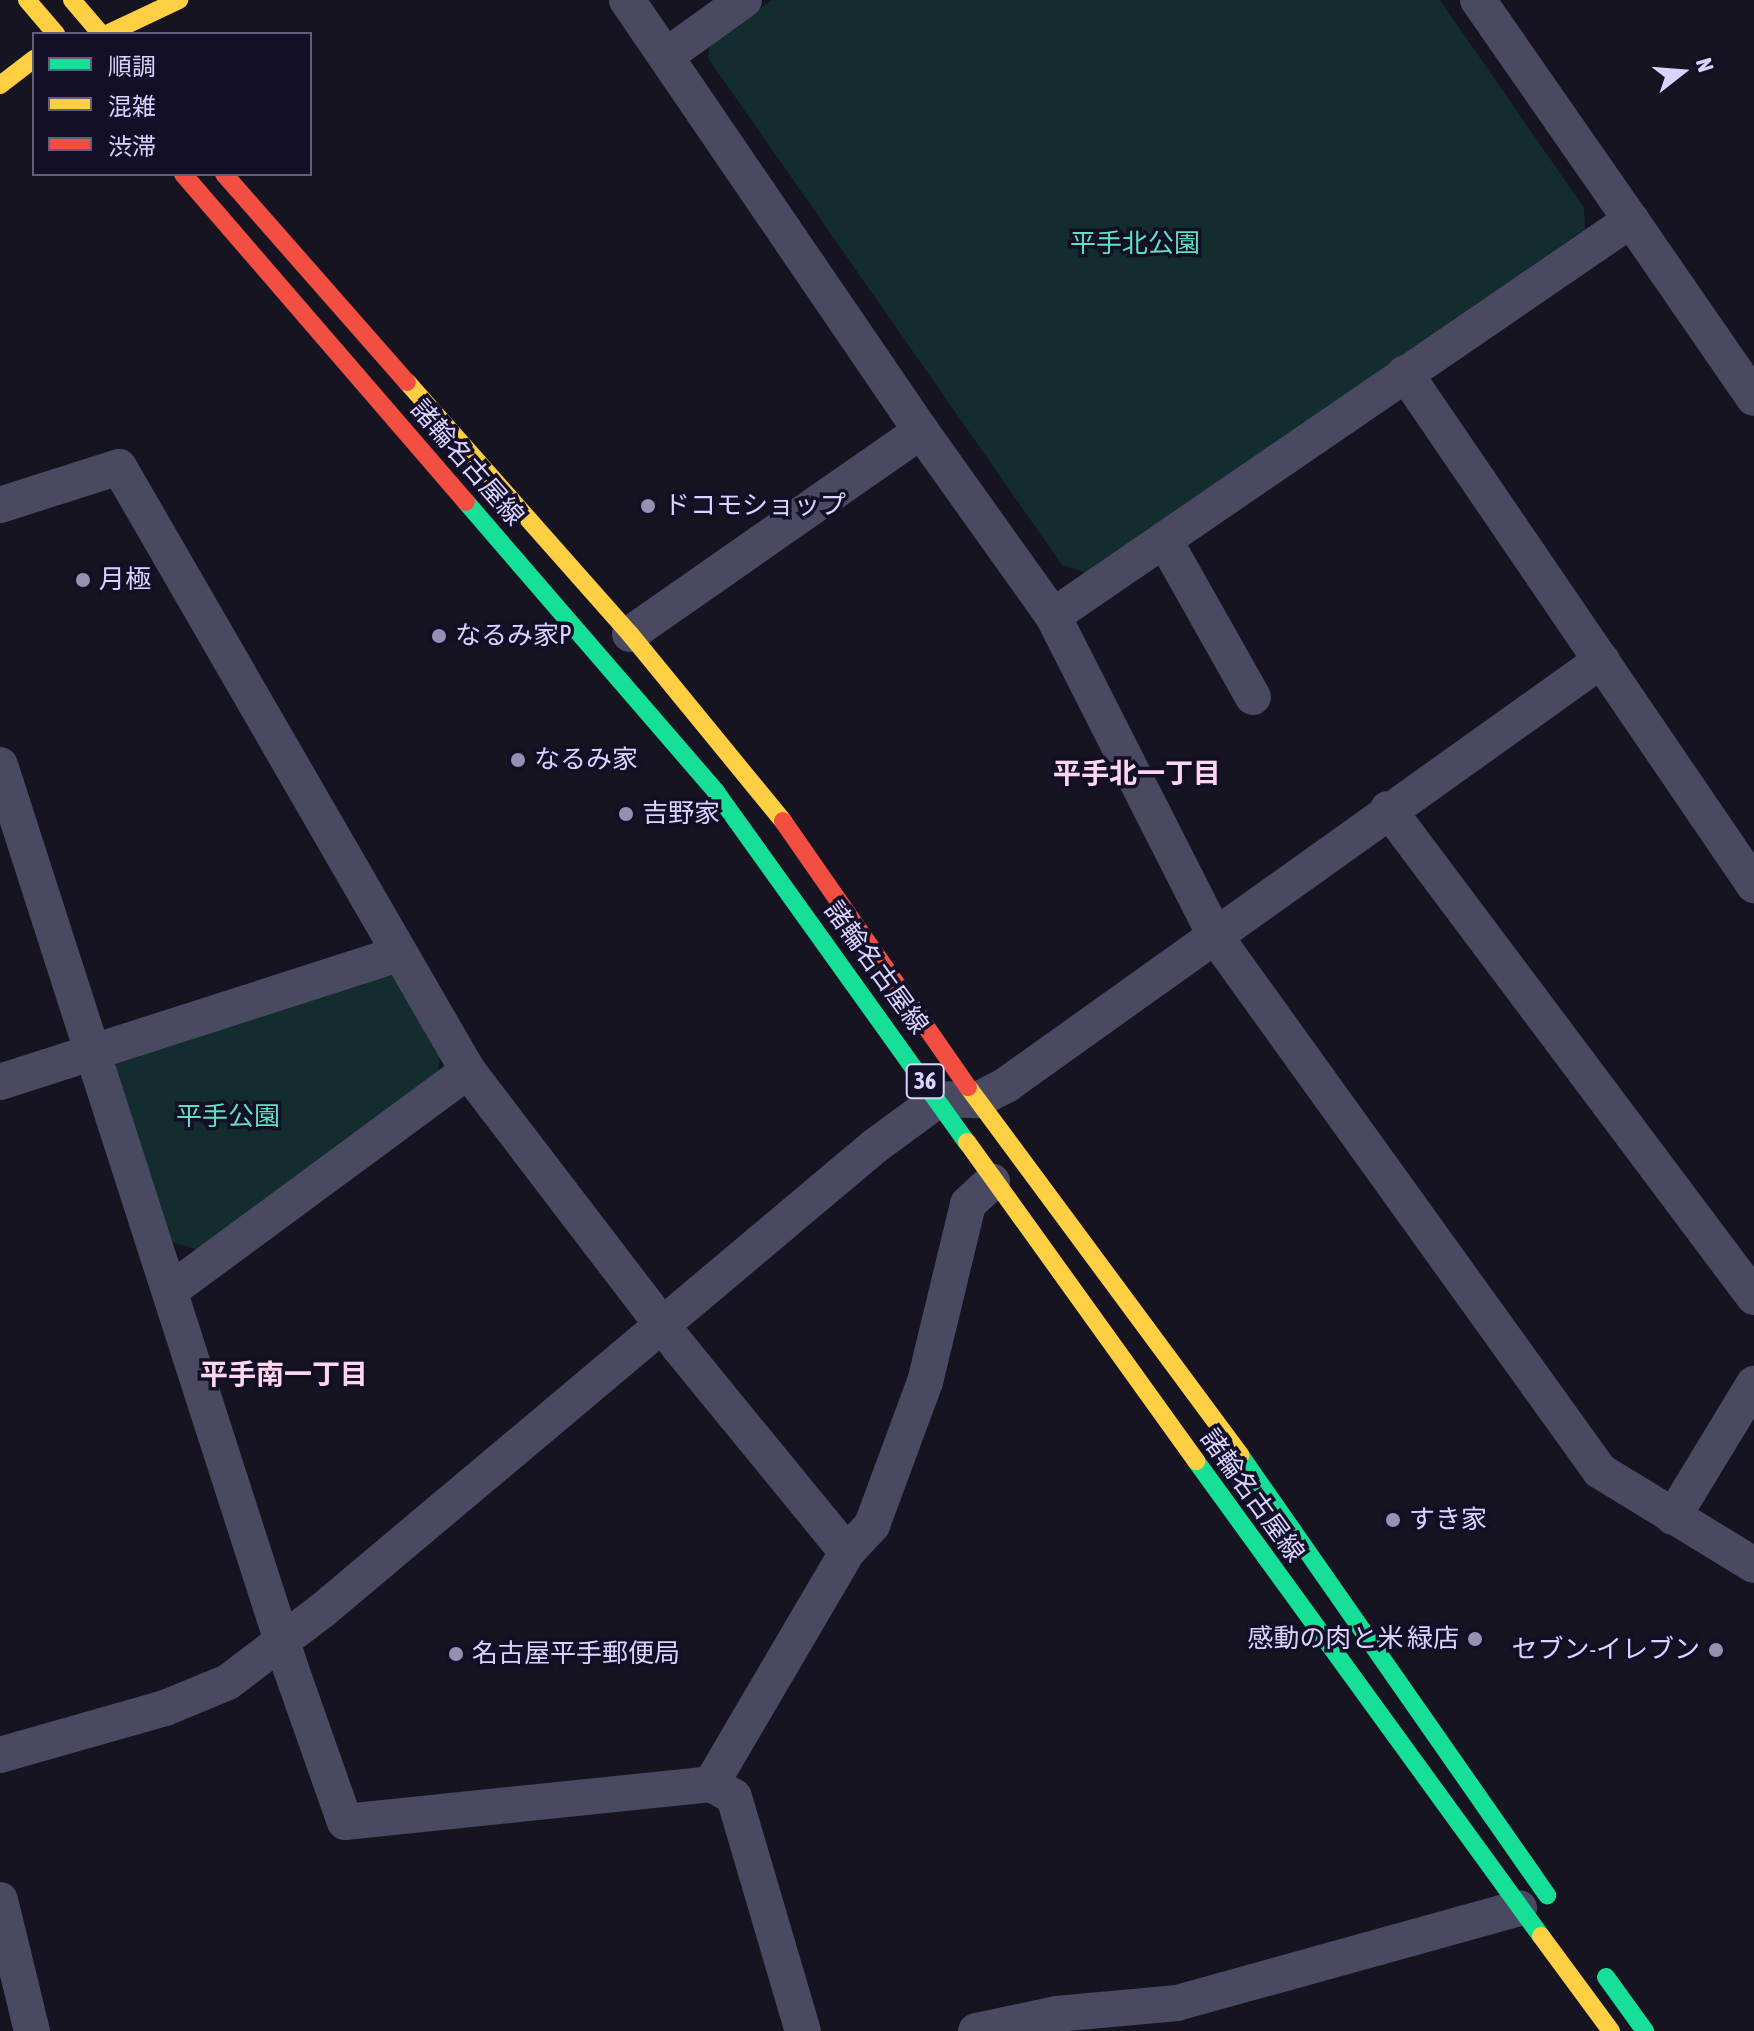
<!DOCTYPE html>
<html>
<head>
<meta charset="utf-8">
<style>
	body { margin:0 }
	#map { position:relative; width:1754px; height:2031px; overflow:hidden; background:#161421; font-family:"Asap Condensed","Noto Sans JP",sans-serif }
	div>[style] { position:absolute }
	.green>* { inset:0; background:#132c2d }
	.street>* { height:36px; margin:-18px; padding:0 18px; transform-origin:18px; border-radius:18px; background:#4a4962 }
	.fast>* { height:18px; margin:-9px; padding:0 9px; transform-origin:9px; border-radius:9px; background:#16e098 }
	.slow>* { height:18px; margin:-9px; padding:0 9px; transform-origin:9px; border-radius:9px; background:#ffcf43 }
	.jam>* { height:18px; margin:-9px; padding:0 9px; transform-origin:9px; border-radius:9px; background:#f24e42 }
	.dots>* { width:22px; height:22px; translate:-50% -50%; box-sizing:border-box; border:4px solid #130f26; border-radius:50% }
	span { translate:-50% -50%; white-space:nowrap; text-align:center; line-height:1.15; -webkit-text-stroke:7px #130f26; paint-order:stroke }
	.shield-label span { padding:2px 6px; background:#130f26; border:2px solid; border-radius:6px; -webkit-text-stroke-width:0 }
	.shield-label { font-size:24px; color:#d9d4ff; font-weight:700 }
	.park-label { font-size:26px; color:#5fe0c0 }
	.street-label { font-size:26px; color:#d9d4ff }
	.poi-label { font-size:26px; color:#d9d4ff }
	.left { translate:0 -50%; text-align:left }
	.right { translate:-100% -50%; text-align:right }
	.neighbourhood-label { font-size:28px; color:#ffd6f0; font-weight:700 }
	.legend { position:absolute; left:32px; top:32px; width:280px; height:144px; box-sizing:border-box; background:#130f26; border:2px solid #625e7d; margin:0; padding:10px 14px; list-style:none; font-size:24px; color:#d9d4ff }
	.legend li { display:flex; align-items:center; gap:16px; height:40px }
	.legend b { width:40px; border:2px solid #625e7d }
	.north { position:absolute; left:1642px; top:32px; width:80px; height:80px; -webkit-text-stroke:6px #130f26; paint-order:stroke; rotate:73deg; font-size:22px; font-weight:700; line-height:32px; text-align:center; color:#d9d4ff }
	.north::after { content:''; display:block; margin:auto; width:28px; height:36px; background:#d9d4ff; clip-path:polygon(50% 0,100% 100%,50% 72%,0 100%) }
</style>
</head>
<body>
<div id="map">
	<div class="green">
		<i style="clip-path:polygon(772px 0,1440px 0,1584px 208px,1585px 229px,1087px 573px,1062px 565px,708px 58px,710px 43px)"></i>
		<i style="clip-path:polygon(380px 969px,399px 980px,441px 1050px,437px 1078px,203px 1251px,171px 1242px,114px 1069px,125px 1050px)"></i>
	</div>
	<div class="street">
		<i style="left:627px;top:0;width:522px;rotate:55.7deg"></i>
		<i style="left:1478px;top:0;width:268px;rotate:55.2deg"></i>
		<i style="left:666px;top:56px;width:96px;rotate:-35.7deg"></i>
		<i style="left:1405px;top:373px;width:620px;rotate:55.72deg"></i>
		<i style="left:0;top:505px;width:125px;rotate:-17.7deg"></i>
		<i style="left:119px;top:467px;width:698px;rotate:59.98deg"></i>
		<i style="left:468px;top:1071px;width:347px;rotate:52.6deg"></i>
		<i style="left:679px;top:1347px;width:265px;rotate:50.7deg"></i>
		<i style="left:1165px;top:541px;width:179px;rotate:60.6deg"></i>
		<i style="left:1053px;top:616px;width:359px;rotate:63.1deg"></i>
		<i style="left:1215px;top:936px;width:475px;rotate:-35.5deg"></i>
		<i style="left:630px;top:634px;width:355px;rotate:-34.9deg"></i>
		<i style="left:921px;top:431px;width:227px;rotate:54.5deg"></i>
		<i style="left:1053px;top:616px;width:701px;rotate:-34.42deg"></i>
		<i style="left:1631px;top:220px;width:216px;rotate:55.4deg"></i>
		<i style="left:0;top:765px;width:950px;rotate:72.16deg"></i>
		<i style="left:291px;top:1669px;width:162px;rotate:70.6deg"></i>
		<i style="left:345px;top:1822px;width:368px;rotate:-5.9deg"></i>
		<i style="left:711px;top:1784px;width:269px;rotate:-59.6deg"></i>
		<i style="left:847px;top:1552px;width:37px;rotate:-47deg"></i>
		<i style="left:872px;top:1525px;width:153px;rotate:-69.7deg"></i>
		<i style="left:925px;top:1382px;width:183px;rotate:-76.4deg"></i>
		<i style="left:968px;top:1204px;width:33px;rotate:-43deg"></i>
		<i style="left:1388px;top:809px;width:610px;rotate:53.13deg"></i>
		<i style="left:0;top:1082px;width:418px;rotate:-17.8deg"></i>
		<i style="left:171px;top:1290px;width:369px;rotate:-36.4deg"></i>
		<i style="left:1673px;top:1517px;width:156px;rotate:-58.7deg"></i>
		<i style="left:0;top:1755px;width:172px;rotate:-15.9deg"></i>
		<i style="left:165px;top:1708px;width:68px;rotate:-22.4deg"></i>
		<i style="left:228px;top:1682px;width:121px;rotate:-37.2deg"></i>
		<i style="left:324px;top:1609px;width:720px;rotate:-40.04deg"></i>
		<i style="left:875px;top:1146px;width:79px;rotate:-36.3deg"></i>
		<i style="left:939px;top:1099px;width:38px;rotate:2deg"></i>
		<i style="left:977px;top:1100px;width:33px;rotate:-27deg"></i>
		<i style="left:1006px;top:1085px;width:257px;rotate:-35.5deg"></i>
		<i style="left:1215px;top:936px;width:659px;rotate:54.26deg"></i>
		<i style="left:1600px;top:1471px;width:180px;rotate:31.4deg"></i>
		<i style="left:711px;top:1784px;width:26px;rotate:29deg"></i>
		<i style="left:734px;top:1797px;width:244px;rotate:73.6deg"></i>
		<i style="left:0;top:1900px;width:135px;rotate:76.3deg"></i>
		<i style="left:976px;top:2031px;width:83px;rotate:-11.9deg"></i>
		<i style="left:1057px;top:2014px;width:121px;rotate:-5.2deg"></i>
		<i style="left:1177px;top:2003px;width:355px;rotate:-15.5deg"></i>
	</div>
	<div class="fast">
		<i style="left:466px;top:502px;width:383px;rotate:49.2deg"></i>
		<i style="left:716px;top:792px;width:431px;rotate:54.4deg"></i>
		<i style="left:1240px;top:1455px;width:537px;rotate:55.1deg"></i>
		<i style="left:1196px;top:1461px;width:587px;rotate:54.01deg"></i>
		<i style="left:1606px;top:1977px;width:67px;rotate:54.2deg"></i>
	</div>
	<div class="slow">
		<i style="left:27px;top:0;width:45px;rotate:49.5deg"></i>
		<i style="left:72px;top:0;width:45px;rotate:49.5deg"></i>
		<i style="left:107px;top:34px;width:80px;rotate:-25.3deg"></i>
		<i style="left:0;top:85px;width:43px;rotate:-37.4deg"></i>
		<i style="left:407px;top:382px;width:337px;rotate:48.5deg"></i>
		<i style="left:630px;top:634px;width:242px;rotate:50.7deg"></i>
		<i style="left:968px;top:1087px;width:458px;rotate:53.5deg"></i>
		<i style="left:967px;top:1142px;width:393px;rotate:54.3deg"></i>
		<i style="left:1541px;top:1936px;width:118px;rotate:53.6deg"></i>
	</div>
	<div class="jam">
		<i style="left:183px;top:174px;width:433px;rotate:49.2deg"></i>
		<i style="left:224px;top:174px;width:277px;rotate:48.7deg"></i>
		<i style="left:783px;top:821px;width:324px;rotate:55.2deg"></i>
	</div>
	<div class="dots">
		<i style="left:648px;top:506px;background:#9591b1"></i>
		<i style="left:83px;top:580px;background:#9591b1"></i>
		<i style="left:439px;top:636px;background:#9591b1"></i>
		<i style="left:518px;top:760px;background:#9591b1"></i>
		<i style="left:626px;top:814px;background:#9591b1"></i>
		<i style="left:1393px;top:1520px;background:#9591b1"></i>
		<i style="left:1475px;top:1639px;background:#9591b1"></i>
		<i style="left:1716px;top:1650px;background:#9591b1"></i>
		<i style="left:456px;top:1654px;background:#9591b1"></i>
	</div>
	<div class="shield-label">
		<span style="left:925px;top:1081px">36</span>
	</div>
	<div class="park-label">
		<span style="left:1135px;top:244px">平手北公園</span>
		<span style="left:228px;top:1117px">平手公園</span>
	</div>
	<div class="street-label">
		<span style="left:467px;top:463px;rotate:49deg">諸輪名古屋線</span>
		<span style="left:876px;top:968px;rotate:54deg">諸輪名古屋線</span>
		<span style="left:1252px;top:1496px;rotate:54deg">諸輪名古屋線</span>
	</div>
	<div class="poi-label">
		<span class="left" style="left:664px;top:506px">ドコモショップ</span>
		<span class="left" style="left:99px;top:580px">月極</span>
		<span class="left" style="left:455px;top:636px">なるみ家P</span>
		<span class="left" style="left:534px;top:760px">なるみ家</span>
		<span class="left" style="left:642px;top:814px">吉野家</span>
		<span class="left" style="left:1409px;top:1520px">すき家</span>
		<span class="right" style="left:1459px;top:1639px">感動の肉と米 緑店</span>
		<span class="right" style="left:1700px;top:1650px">セブン-イレブン</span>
		<span class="left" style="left:472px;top:1654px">名古屋平手郵便局</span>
	</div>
	<div class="neighbourhood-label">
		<span style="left:1137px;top:773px">平手北一丁目</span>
		<span style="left:284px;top:1374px">平手南一丁目</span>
	</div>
	<ul class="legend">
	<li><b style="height:10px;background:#16e098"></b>順調</li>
	<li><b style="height:10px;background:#ffcf43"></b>混雑</li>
	<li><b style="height:10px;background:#f24e42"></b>渋滞</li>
	</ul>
	<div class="north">N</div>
</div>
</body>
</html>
